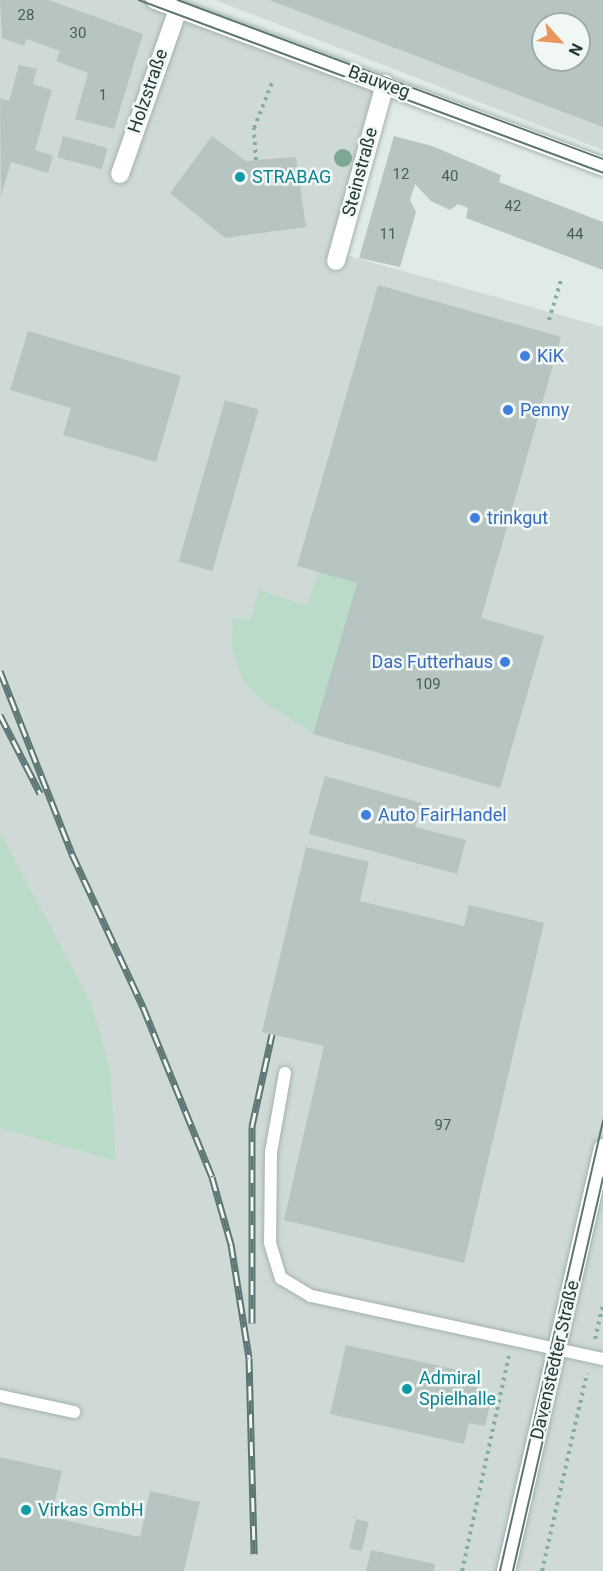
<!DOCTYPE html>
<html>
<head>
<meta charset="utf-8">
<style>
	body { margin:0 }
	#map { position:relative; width:603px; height:1571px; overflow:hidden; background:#e0ebe7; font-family:Roboto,sans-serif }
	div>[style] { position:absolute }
	.built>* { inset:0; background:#cfdad7 }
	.green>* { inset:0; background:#badbc7 }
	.building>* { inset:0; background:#b6c5c1; transform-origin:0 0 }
	.path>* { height:4px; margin-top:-2px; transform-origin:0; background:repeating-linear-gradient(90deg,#82ada5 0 3px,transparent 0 7.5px) }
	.roads { filter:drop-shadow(0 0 2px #a3b2af) drop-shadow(0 0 2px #a3b2af) }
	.service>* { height:12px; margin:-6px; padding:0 6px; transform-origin:6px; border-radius:6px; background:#fff }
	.minor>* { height:18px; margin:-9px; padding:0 9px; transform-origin:9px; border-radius:9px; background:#fff }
	.tertiary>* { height:18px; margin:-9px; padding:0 9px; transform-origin:9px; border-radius:9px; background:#fff }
	.tram>* { height:1.5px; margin:-0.75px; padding:0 0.75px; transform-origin:0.75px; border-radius:0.75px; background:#5c7673 }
	.rail>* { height:7px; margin-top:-3.5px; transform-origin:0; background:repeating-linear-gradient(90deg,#f1f7f5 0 14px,#5c7673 0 28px); box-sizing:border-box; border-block:2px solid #5c7673 }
	.trees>* { width:18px; height:18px; margin:-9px; border-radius:50%; background:#7ea794 }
	.dots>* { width:16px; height:16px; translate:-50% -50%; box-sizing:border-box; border:3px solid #f1f7f5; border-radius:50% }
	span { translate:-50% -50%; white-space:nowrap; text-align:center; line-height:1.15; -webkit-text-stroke:5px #f1f7f5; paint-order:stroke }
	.number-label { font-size:15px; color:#475d5a }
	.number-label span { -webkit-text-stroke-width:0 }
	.street-label { font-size:18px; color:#223a37 }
	.culture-label { font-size:18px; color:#0d838f }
	.left { translate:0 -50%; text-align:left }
	.shop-label { font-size:18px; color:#366cbe }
	.right { translate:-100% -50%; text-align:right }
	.north { position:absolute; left:531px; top:12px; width:60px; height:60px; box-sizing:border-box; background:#f1f7f5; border:2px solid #9eaba9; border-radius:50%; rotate:117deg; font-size:16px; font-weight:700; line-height:24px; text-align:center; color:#223a37 }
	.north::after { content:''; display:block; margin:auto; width:21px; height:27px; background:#ec945d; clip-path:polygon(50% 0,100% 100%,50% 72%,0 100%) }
</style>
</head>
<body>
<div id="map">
	<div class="built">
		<i style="clip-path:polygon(0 0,155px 0,388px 88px,342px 254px,603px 327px,603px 1571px,0 1571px)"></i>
		<i style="clip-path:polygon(evenodd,215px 0,603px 0,603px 150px,215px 0,543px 24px,579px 24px,579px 60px,543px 60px,543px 24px)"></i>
	</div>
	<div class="green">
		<i style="clip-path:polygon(319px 572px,357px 583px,313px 734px,259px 699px,242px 679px,232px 647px,233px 618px,250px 620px,259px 590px,307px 606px)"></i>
		<i style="clip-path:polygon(0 832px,91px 1003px,110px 1068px,116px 1161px,0 1128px)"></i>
	</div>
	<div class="building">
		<i style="clip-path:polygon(0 0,49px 0,143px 34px,114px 129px,75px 119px,88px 73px,56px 61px,60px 51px,27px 39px,24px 46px,2px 38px)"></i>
		<i style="clip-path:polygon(evenodd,269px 0,603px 0,603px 127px,269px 0,543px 24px,579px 24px,579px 60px,543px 60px,543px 24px)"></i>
		<i style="clip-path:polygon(19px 65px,37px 69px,33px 84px,52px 90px,35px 150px,53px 156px,48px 173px,11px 162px,1px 196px,0 98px,9px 101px)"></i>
		<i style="left:63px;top:136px;width:46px;height:22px;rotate:15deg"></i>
		<i style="clip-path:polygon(212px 136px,246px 161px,296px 157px,306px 227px,225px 238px,170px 193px)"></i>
		<i style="clip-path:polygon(394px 136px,432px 146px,501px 175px,499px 182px,603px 222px,603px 270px,466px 218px,468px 208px,458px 204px,450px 210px,431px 201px,415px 184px,410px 200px,416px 212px,400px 267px,359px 258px)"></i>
		<i style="clip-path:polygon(378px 285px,561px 337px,481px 618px,544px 636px,500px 788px,313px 734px,357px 583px,297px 566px)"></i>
		<i style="clip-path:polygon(28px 331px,181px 376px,156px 462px,63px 435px,71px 408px,10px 390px)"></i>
		<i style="left:225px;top:400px;width:35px;height:168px;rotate:16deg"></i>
		<i style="clip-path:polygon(325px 776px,422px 803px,415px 827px,466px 840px,457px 874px,309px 834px)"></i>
		<i style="clip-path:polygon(306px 847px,369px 862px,360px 901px,464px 926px,469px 905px,544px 923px,464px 1263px,284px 1220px,324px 1046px,262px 1032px)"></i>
		<i style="clip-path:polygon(346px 1345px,481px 1375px,475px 1402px,490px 1405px,485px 1426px,469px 1423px,464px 1444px,330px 1414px)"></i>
		<i style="clip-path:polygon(0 1457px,62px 1471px,51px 1517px,140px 1537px,150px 1491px,200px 1502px,184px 1571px,0 1571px)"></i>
		<i style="left:356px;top:1519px;width:13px;height:30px;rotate:13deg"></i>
		<i style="clip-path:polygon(371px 1550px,435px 1564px,434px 1571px,366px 1571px)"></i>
	</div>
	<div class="path">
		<i style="left:256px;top:160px;width:32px;rotate:-94deg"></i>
		<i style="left:254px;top:128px;width:52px;rotate:-68.4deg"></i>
		<i style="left:549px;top:320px;width:42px;rotate:-73.3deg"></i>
		<i style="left:595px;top:1339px;width:37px;rotate:-77deg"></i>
		<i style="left:462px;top:1571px;width:220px;rotate:-77.7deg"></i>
		<i style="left:542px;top:1571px;width:203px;rotate:-77.2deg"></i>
	</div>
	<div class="roads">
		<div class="service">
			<i style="left:285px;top:1073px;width:80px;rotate:100deg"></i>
			<i style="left:271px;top:1152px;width:91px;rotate:90.6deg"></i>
			<i style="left:270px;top:1243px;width:37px;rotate:73deg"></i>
			<i style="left:281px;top:1278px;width:35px;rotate:31deg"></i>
			<i style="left:311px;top:1296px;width:299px;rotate:12.2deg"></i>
			<i style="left:0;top:1396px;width:76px;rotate:12.2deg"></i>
		</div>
		<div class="minor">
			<i style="left:120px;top:174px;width:175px;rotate:-70.6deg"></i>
			<i style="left:336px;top:261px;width:184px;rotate:-74.5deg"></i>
		</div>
		<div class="tertiary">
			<i style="left:155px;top:0;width:478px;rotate:20.4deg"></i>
			<i style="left:506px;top:1571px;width:434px;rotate:-77.1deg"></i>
		</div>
	</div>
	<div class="tram">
		<i style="left:139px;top:0;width:495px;rotate:20.4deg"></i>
		<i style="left:178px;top:0;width:454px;rotate:20.5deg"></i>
		<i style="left:500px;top:1571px;width:462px;rotate:-77.1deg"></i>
		<i style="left:513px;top:1571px;width:403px;rotate:-77.1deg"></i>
	</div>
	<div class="rail">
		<i style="left:0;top:671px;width:197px;rotate:68.5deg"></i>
		<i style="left:72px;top:854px;width:169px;rotate:65.1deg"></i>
		<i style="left:143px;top:1007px;width:183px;rotate:67.9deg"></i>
		<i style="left:212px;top:1177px;width:70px;rotate:74.2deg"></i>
		<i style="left:231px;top:1244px;width:115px;rotate:81deg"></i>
		<i style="left:249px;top:1358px;width:196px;rotate:88.5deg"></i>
		<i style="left:0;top:715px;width:88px;rotate:62.9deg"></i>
		<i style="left:252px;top:1323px;width:197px;rotate:-90deg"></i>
		<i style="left:252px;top:1126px;width:94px;rotate:-77.7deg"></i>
	</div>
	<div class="trees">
		<i style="left:343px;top:158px"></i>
	</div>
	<div class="dots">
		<i style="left:240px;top:177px;background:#0f9aa8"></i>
		<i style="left:525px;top:356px;background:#3f7fe0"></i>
		<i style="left:508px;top:410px;background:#3f7fe0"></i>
		<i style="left:475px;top:518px;background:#3f7fe0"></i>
		<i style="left:505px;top:662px;background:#3f7fe0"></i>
		<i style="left:366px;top:815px;background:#3f7fe0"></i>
		<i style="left:407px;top:1389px;background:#0f9aa8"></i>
		<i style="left:26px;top:1510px;background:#0f9aa8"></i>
	</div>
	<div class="number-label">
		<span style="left:26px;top:16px">28</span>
		<span style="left:78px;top:34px">30</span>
		<span style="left:103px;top:96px">1</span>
		<span style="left:401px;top:175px">12</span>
		<span style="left:450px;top:177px">40</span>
		<span style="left:513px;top:207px">42</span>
		<span style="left:388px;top:235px">11</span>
		<span style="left:575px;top:235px">44</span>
		<span style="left:428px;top:685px">109</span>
		<span style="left:443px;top:1126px">97</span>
	</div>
	<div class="street-label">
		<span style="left:379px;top:82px;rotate:20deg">Bauweg</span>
		<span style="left:148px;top:91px;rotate:-71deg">Holzstraße</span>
		<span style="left:360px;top:172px;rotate:-75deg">Steinstraße</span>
		<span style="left:555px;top:1360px;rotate:-77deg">Davenstedter Straße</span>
	</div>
	<div class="culture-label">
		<span class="left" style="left:252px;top:177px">STRABAG</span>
		<span class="left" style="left:419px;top:1389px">Admiral<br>Spielhalle</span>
		<span class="left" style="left:38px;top:1510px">Virkas GmbH</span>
	</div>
	<div class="shop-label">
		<span class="left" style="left:537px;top:356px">KiK</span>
		<span class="left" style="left:520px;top:410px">Penny</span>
		<span class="left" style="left:487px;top:518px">trinkgut</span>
		<span class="right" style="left:493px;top:662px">Das Futterhaus</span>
		<span class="left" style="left:378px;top:815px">Auto FairHandel</span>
	</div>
	<div class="north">N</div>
</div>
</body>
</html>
